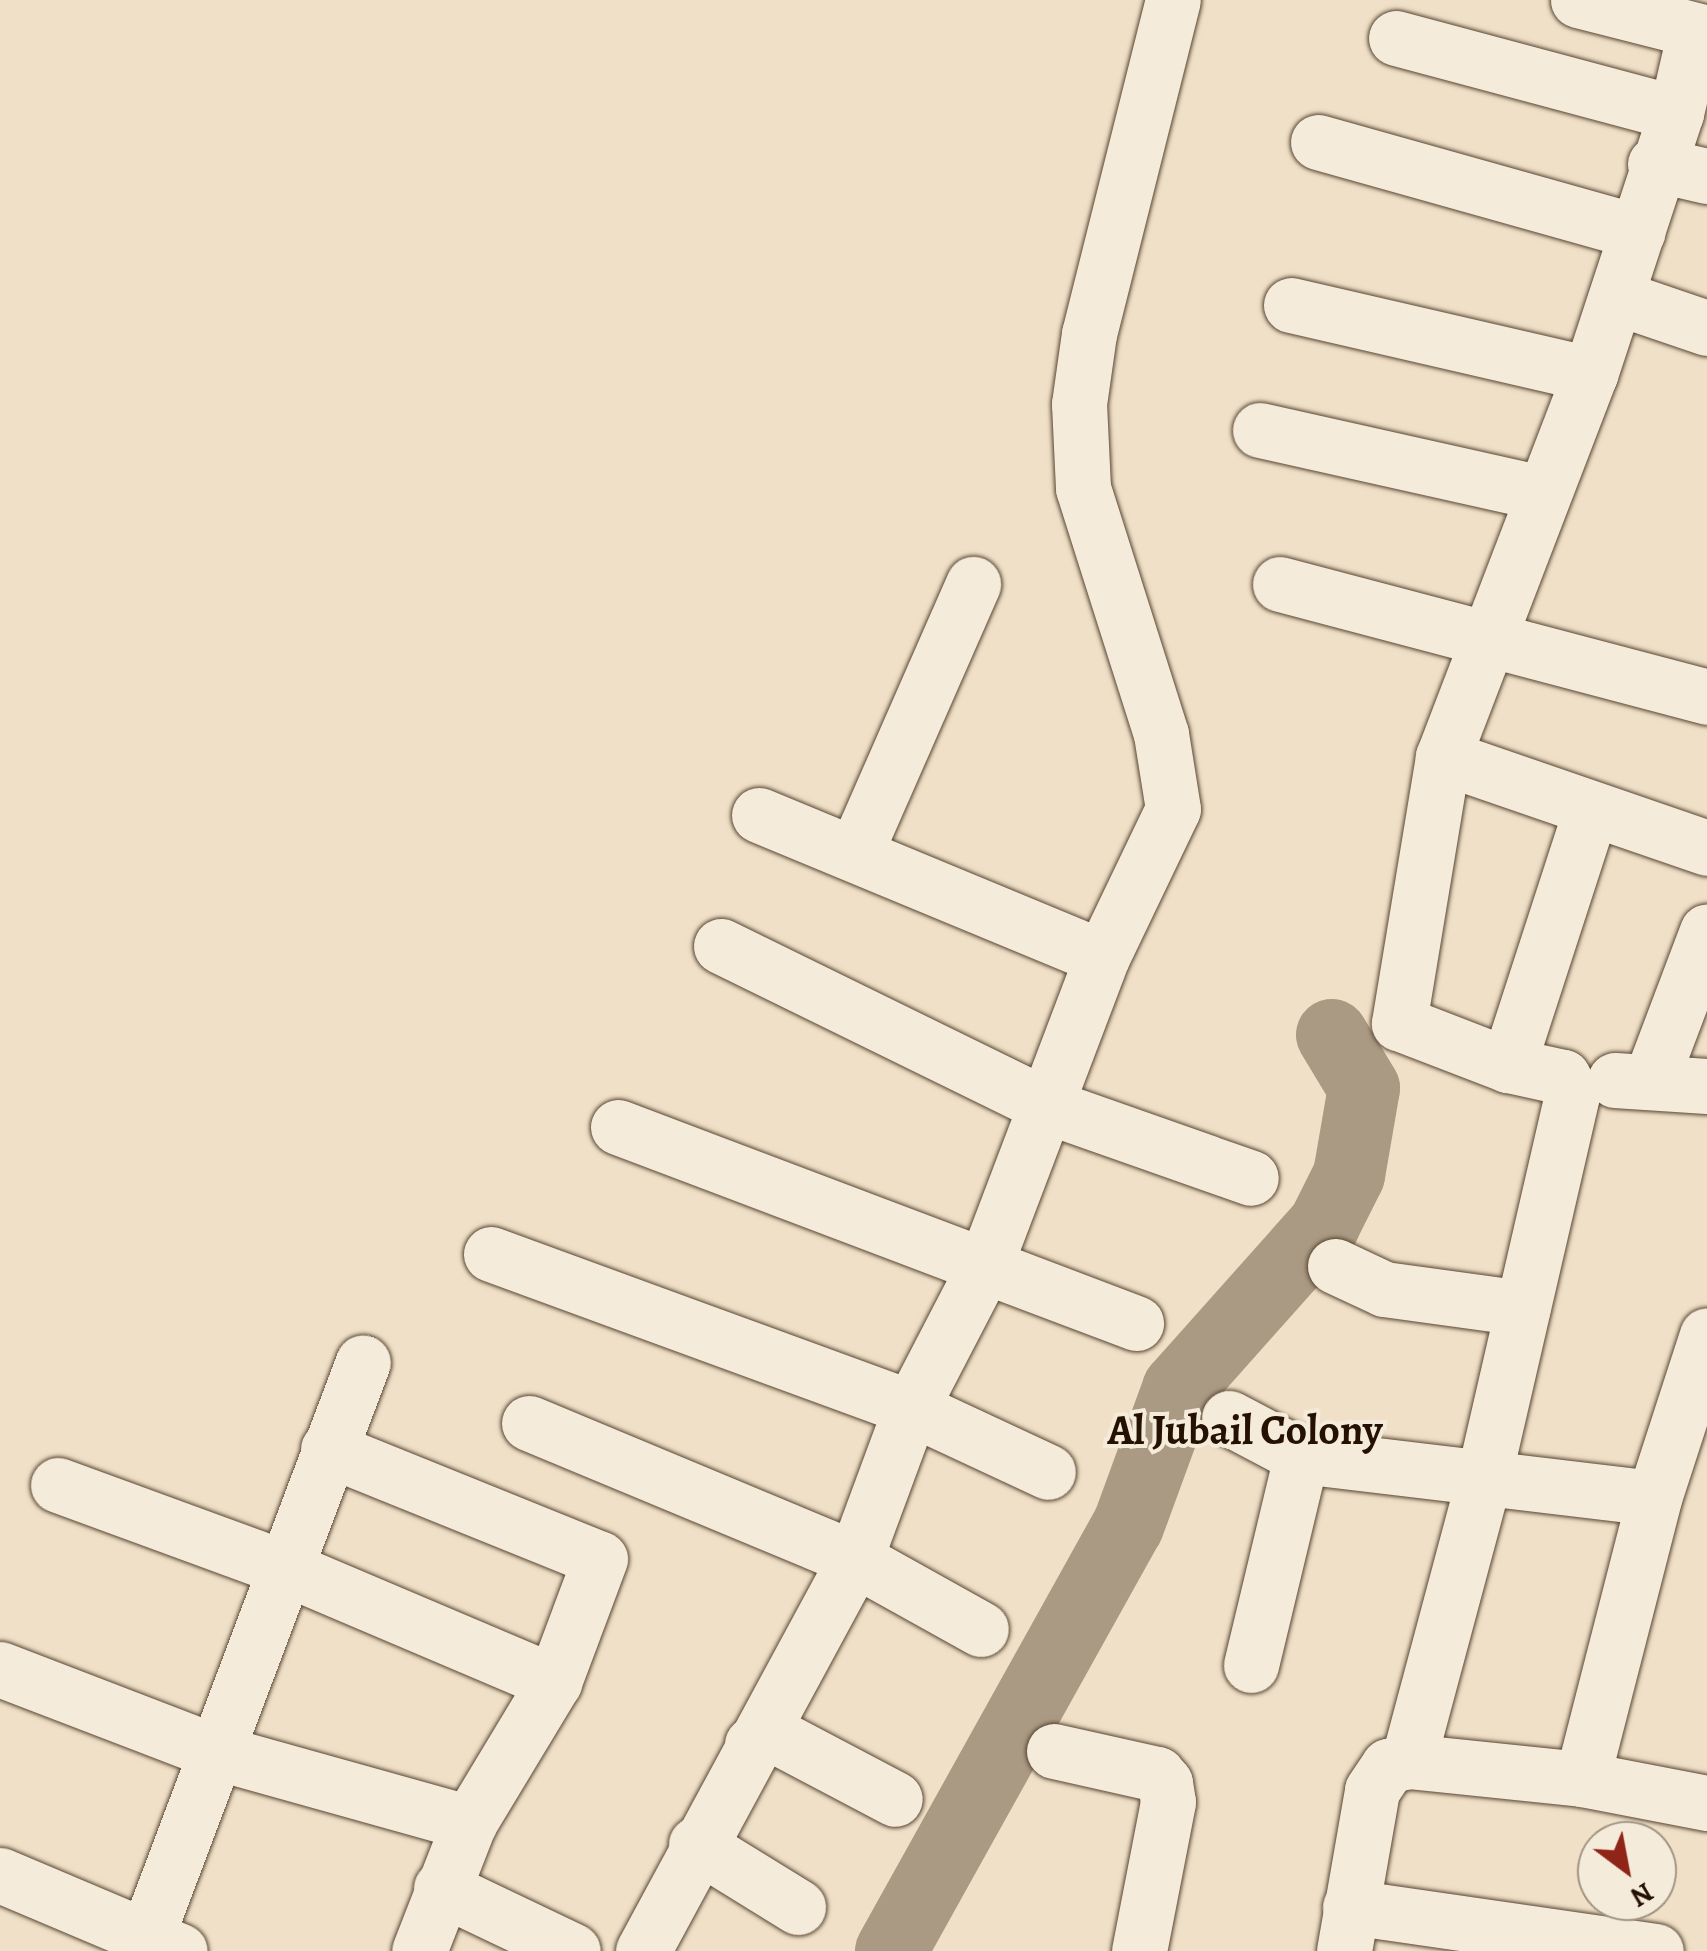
<!DOCTYPE html>
<html>
<head>
<meta charset="utf-8">
<style>
	body { margin:0 }
	#map { position:relative; width:1707px; height:1951px; overflow:hidden; background:#f0e0c7; font-family:Alegreya,serif }
	div>[style] { position:absolute }
	.river>* { height:72px; margin:-36px; padding:0 36px; transform-origin:36px; border-radius:36px; background:#ab9a83 }
	.roads { filter:drop-shadow(0 0 2px #574532) drop-shadow(0 0 2px #574532) }
	.minor>* { height:55px; margin:-27.5px; padding:0 27.5px; transform-origin:27.5px; border-radius:27.5px; background:#f5ebdb }
	span { translate:-50% -50%; white-space:nowrap; text-align:center; line-height:1.15; -webkit-text-stroke:8px #f5ebdb; paint-order:stroke }
	.neighbourhood-label { font-size:42px; color:#241100; font-weight:700 }
	.north { position:absolute; left:1577px; top:1821px; width:100px; height:100px; box-sizing:border-box; background:#f5ebdb; border:2px solid #a19483; border-radius:50%; rotate:148deg; font-size:28px; font-weight:700; line-height:40px; text-align:center; color:#241100 }
	.north::after { content:''; display:block; margin:auto; width:35px; height:45px; background:#8f2418; clip-path:polygon(50% 0,100% 100%,50% 72%,0 100%) }
</style>
</head>
<body>
<div id="map">
	<div class="river">
		<i style="left:891px;top:1951px;width:487px;rotate:-60.9deg"></i>
		<i style="left:1128px;top:1526px;width:146px;rotate:-69.9deg"></i>
		<i style="left:1178px;top:1389px;width:220px;rotate:-48.3deg"></i>
		<i style="left:1324px;top:1225px;width:56px;rotate:-63.4deg"></i>
		<i style="left:1349px;top:1175px;width:88px;rotate:-80.2deg"></i>
		<i style="left:1364px;top:1088px;width:62px;rotate:-121.1deg"></i>
	</div>
	<div class="roads">
		<div class="minor">
			<i style="left:1578px;top:0;width:133px;rotate:14.3deg"></i>
			<i style="left:1695px;top:31px;width:84px;rotate:103deg"></i>
			<i style="left:1676px;top:113px;width:275px;rotate:108.2deg"></i>
			<i style="left:1590px;top:374px;width:410px;rotate:111deg"></i>
			<i style="left:1443px;top:757px;width:270px;rotate:99.4deg"></i>
			<i style="left:1399px;top:1023px;width:117px;rotate:21.1deg"></i>
			<i style="left:1508px;top:1065px;width:56px;rotate:12.3deg"></i>
			<i style="left:1563px;top:1077px;width:20px;rotate:63deg"></i>
			<i style="left:1572px;top:1095px;width:397px;rotate:103deg"></i>
			<i style="left:1483px;top:1482px;width:289px;rotate:105deg"></i>
			<i style="left:1408px;top:1761px;width:175px;rotate:5.9deg"></i>
			<i style="left:1582px;top:1779px;width:127px;rotate:10.9deg"></i>
			<i style="left:1396px;top:38px;width:290px;rotate:15deg"></i>
			<i style="left:1318px;top:142px;width:332px;rotate:15.7deg"></i>
			<i style="left:1655px;top:164px;width:53px;rotate:13deg"></i>
			<i style="left:1616px;top:297px;width:96px;rotate:18.8deg"></i>
			<i style="left:1291px;top:305px;width:307px;rotate:13deg"></i>
			<i style="left:1260px;top:430px;width:290px;rotate:12.6deg"></i>
			<i style="left:1280px;top:584px;width:442px;rotate:14.8deg"></i>
			<i style="left:1443px;top:757px;width:279px;rotate:19deg"></i>
			<i style="left:759px;top:815px;width:371px;rotate:22.5deg"></i>
			<i style="left:855px;top:853px;width:294px;rotate:-66.3deg"></i>
			<i style="left:721px;top:946px;width:363px;rotate:26.1deg"></i>
			<i style="left:1047px;top:1106px;width:216px;rotate:19.4deg"></i>
			<i style="left:1508px;top:1065px;width:268px;rotate:-72deg"></i>
			<i style="left:1615px;top:1080px;width:92px;rotate:3.7deg"></i>
			<i style="left:1650px;top:1082px;width:161px;rotate:-69.3deg"></i>
			<i style="left:618px;top:1127px;width:554px;rotate:20.73deg"></i>
			<i style="left:491px;top:1254px;width:447px;rotate:20.1deg"></i>
			<i style="left:911px;top:1408px;width:151px;rotate:25deg"></i>
			<i style="left:1335px;top:1266px;width:54px;rotate:25.1deg"></i>
			<i style="left:1384px;top:1289px;width:140px;rotate:7.8deg"></i>
			<i style="left:1229px;top:1418px;width:81px;rotate:27.8deg"></i>
			<i style="left:1301px;top:1456px;width:355px;rotate:6.8deg"></i>
			<i style="left:1654px;top:1498px;width:171px;rotate:-72deg"></i>
			<i style="left:529px;top:1423px;width:353px;rotate:22.6deg"></i>
			<i style="left:855px;top:1559px;width:144px;rotate:29.1deg"></i>
			<i style="left:328px;top:1449px;width:293px;rotate:22deg"></i>
			<i style="left:600px;top:1559px;width:131px;rotate:110.5deg"></i>
			<i style="left:554px;top:1682px;width:165px;rotate:121.1deg"></i>
			<i style="left:469px;top:1823px;width:137px;rotate:111.3deg"></i>
			<i style="left:58px;top:1485px;width:247px;rotate:20.1deg"></i>
			<i style="left:290px;top:1570px;width:287px;rotate:23deg"></i>
			<i style="left:1251px;top:1665px;width:215px;rotate:-76.5deg"></i>
			<i style="left:0;top:1669px;width:235px;rotate:21deg"></i>
			<i style="left:219px;top:1753px;width:260px;rotate:15.6deg"></i>
			<i style="left:752px;top:1744px;width:21px;rotate:-31deg"></i>
			<i style="left:770px;top:1733px;width:141px;rotate:27.8deg"></i>
			<i style="left:1054px;top:1751px;width:106px;rotate:12.6deg"></i>
			<i style="left:1157px;top:1774px;width:12px;rotate:48deg"></i>
			<i style="left:1165px;top:1783px;width:19px;rotate:81deg"></i>
			<i style="left:1168px;top:1802px;width:152px;rotate:101deg"></i>
			<i style="left:1582px;top:1779px;width:290px;rotate:-75.6deg"></i>
			<i style="left:696px;top:1844px;width:120px;rotate:31.7deg"></i>
			<i style="left:0;top:1875px;width:195px;rotate:22.9deg"></i>
			<i style="left:441px;top:1888px;width:146px;rotate:25.5deg"></i>
			<i style="left:1350px;top:1907px;width:309px;rotate:8.2deg"></i>
			<i style="left:141px;top:1951px;width:629px;rotate:-69.35deg"></i>
			<i style="left:643px;top:1951px;width:446px;rotate:-61.6deg"></i>
			<i style="left:855px;top:1559px;width:161px;rotate:-69.7deg"></i>
			<i style="left:911px;top:1408px;width:161px;rotate:-62.6deg"></i>
			<i style="left:985px;top:1265px;width:329px;rotate:-69.2deg"></i>
			<i style="left:1102px;top:957px;width:164px;rotate:-64.4deg"></i>
			<i style="left:1173px;top:809px;width:76px;rotate:-99.1deg"></i>
			<i style="left:1161px;top:734px;width:258px;rotate:-107.6deg"></i>
			<i style="left:1083px;top:488px;width:84px;rotate:-92.7deg"></i>
			<i style="left:1079px;top:404px;width:71px;rotate:-81.9deg"></i>
			<i style="left:1089px;top:334px;width:344px;rotate:-75.9deg"></i>
			<i style="left:1344px;top:1951px;width:163px;rotate:-80.1deg"></i>
			<i style="left:1372px;top:1790px;width:29px;rotate:-56deg"></i>
			<i style="left:1388px;top:1766px;width:21px;rotate:-14deg"></i>
		</div>
	</div>
	<div class="neighbourhood-label">
		<span style="left:1245px;top:1430px">Al Jubail Colony</span>
	</div>
	<div class="north">N</div>
</div>
</body>
</html>
